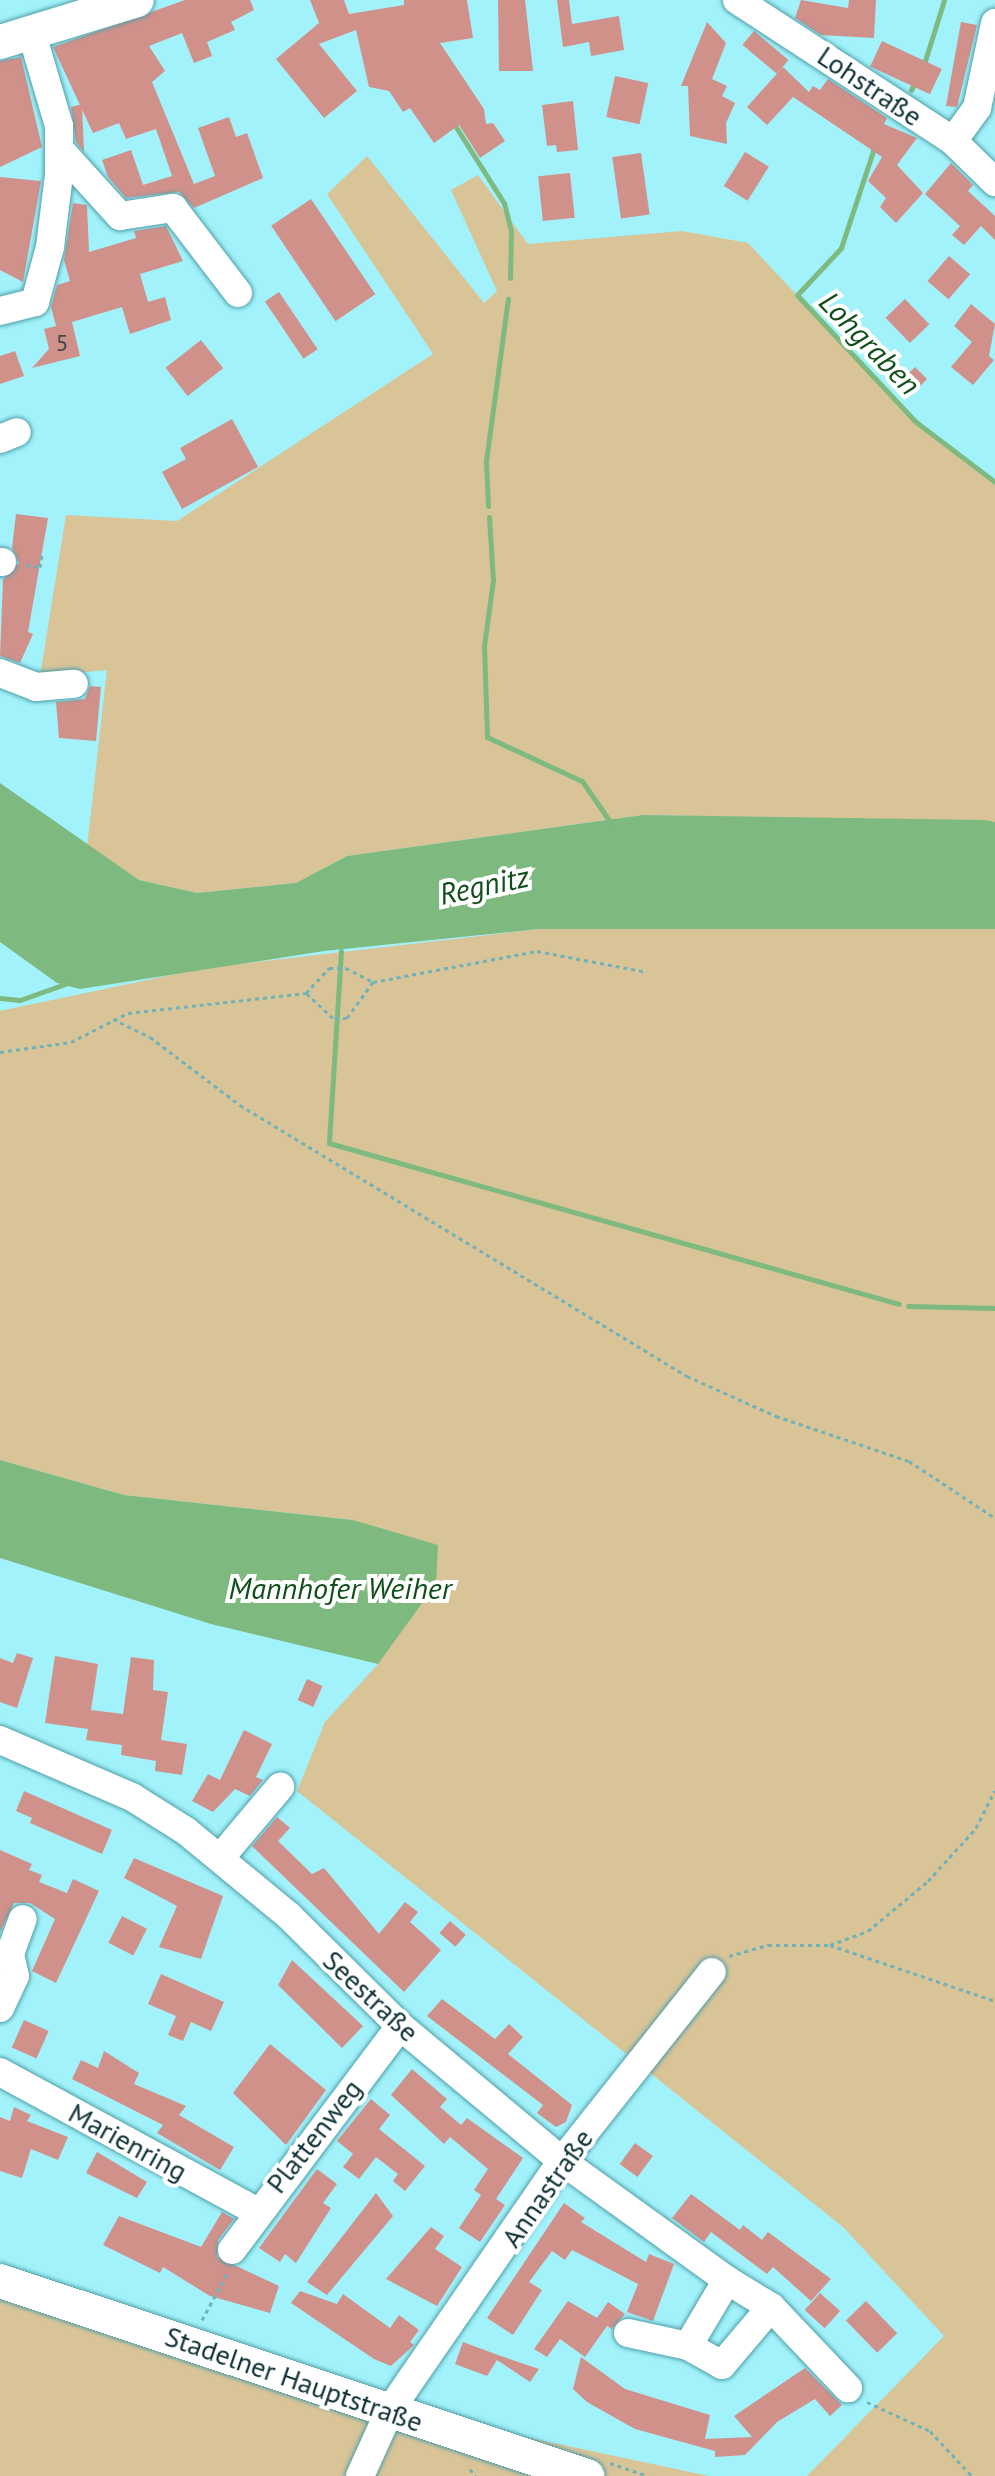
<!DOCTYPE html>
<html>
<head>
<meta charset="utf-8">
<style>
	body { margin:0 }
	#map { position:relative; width:995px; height:2476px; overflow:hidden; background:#a2f2fb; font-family:"PT Sans",sans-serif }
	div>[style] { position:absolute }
	.green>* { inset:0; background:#d9c498 }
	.water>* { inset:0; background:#7eb980 }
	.stream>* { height:5px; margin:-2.5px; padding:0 2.5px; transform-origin:2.5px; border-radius:2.5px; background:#7eb980 }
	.building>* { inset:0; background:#d1918b; transform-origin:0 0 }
	.path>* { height:3px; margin-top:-1.5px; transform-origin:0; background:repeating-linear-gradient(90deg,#71b2b9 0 4px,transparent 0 8px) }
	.roads { filter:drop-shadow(0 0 2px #4f9fa8) drop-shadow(0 0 2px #4f9fa8) }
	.minor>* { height:28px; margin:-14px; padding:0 14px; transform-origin:14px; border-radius:14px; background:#fff }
	.major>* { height:34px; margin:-17px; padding:0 17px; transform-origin:17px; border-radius:17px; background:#fff }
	span { translate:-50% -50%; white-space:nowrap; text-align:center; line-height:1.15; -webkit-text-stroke:8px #fff; paint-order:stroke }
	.number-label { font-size:24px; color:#404a4b }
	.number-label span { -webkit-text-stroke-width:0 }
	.street-label { font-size:28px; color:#103236 }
	.water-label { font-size:30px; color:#104f1a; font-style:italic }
</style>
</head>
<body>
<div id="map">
	<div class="green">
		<i style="clip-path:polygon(367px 156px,484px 303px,497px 291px,451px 190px,478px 175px,528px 244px,682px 231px,748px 243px,916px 422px,995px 482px,995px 822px,643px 815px,347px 856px,296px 883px,197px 893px,139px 880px,87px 847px,107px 670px,40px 676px,66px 515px,177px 521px,433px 354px,327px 194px)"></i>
		<i style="clip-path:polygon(970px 925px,995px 929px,995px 2476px,807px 2476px,944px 2336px,843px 2227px,297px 1791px,325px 1722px,378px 1664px,353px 1520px,124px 1495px,0 1460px,0 1011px,204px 968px,539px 929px)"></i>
		<i style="clip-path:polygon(0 2281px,385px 2407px,709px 2476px,0 2476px)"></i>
	</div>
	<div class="water">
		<i style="clip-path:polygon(0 783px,139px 880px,197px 893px,296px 883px,347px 856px,643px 815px,986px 820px,995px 822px,995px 929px,539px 929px,324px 951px,80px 989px,57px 983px,0 942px)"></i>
		<i style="clip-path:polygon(0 1460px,124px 1495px,353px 1520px,438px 1545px,436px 1584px,378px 1664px,211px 1624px,0 1558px)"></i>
	</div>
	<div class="stream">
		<i style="left:924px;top:64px;width:67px;rotate:-72.6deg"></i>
		<i style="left:911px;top:90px;width:11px;rotate:-63deg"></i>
		<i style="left:454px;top:124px;width:93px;rotate:57.7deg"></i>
		<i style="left:504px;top:203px;width:29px;rotate:76deg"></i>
		<i style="left:511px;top:231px;width:47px;rotate:91.2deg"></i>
		<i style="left:874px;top:148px;width:105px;rotate:108.3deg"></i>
		<i style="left:841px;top:248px;width:64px;rotate:133.1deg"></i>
		<i style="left:797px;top:295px;width:174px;rotate:46.9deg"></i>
		<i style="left:916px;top:422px;width:99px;rotate:37.2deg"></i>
		<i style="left:488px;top:506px;width:45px;rotate:-92.5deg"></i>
		<i style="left:486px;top:461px;width:164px;rotate:-82.3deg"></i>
		<i style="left:489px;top:517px;width:63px;rotate:86.4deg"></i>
		<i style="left:493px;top:580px;width:67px;rotate:97.8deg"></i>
		<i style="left:484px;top:646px;width:91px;rotate:88.1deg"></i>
		<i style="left:487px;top:737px;width:105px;rotate:24.9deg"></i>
		<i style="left:582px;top:781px;width:51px;rotate:55.4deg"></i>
		<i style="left:341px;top:951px;width:192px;rotate:93.6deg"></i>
		<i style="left:329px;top:1143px;width:592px;rotate:15.77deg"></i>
		<i style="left:0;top:998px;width:20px;rotate:6deg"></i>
		<i style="left:20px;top:1000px;width:51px;rotate:-19.5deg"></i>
		<i style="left:908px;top:1306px;width:87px;rotate:1.3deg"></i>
	</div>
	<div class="building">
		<i style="clip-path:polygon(185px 0,250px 0,254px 10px,231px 22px,235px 30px,207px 42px,212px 56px,194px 63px,182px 33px,149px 46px,165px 71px,152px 82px,194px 184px,215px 176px,198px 128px,229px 117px,236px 137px,247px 133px,263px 178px,194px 208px,179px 192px,126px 198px,108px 177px,102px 160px,131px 150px,143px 185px,172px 176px,156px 129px,126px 139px,119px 123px,93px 133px,53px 47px)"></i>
		<i style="clip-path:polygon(310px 0,344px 0,349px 14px,404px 5px,404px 0,467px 0,473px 38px,440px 43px,484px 109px,486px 124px,493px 123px,505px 141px,480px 158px,459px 125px,434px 143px,410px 108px,403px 112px,389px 91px,369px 87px,356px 30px,319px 44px,357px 91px,324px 118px,276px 59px,319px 23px)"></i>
		<i style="clip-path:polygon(498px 0,525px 0,533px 71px,499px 71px)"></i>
		<i style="clip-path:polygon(557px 0,569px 0,572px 24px,619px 16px,624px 50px,591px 56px,589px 42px,563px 47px)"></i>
		<i style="clip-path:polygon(801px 0,848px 8px,849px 0,876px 0,874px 38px,821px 35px,795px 18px)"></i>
		<i style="clip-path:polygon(707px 22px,726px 43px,712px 79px,727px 86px,722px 96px,735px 103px,726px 123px,727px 144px,690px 136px,688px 86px,681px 86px)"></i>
		<i style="clip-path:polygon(961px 22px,977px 25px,957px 107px,946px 106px)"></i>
		<i style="left:754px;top:31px;width:45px;height:18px;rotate:40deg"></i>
		<i style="left:882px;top:41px;width:66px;height:28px;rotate:25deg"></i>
		<i style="clip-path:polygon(21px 57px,42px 147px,0 167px,0 61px)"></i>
		<i style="clip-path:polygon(783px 67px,809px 92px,813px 86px,820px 90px,828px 79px,887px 118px,884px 124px,917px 138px,897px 165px,923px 193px,896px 223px,880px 207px,886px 198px,868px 181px,882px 157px,793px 97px,767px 125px,747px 107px)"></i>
		<i style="left:615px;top:76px;width:34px;height:42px;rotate:12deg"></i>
		<i style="clip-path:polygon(573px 101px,578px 150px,557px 152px,556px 145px,547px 146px,542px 105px)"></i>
		<i style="clip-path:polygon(82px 104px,84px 152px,76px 142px,71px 107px)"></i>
		<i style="left:745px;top:152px;width:28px;height:40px;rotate:32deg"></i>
		<i style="left:641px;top:153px;width:62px;height:29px;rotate:82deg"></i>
		<i style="clip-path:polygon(951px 163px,973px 185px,968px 191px,995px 216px,995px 240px,981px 226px,964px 245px,952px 235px,960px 226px,925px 194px)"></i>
		<i style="left:570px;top:173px;width:45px;height:32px;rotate:84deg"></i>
		<i style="clip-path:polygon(0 177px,41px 181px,23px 282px,0 270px)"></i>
		<i style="left:311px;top:199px;width:115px;height:48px;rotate:56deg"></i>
		<i style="clip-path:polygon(73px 203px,87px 205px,89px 252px,136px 238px,134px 231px,166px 226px,183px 261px,140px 274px,148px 302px,165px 297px,171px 320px,130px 334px,122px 307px,72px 322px,80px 356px,32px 368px,49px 349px,44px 329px,56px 326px,51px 307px,57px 285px,70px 281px,64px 260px)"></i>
		<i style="left:949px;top:256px;width:28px;height:33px;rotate:41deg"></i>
		<i style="left:279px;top:292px;width:69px;height:17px;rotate:56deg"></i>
		<i style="left:905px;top:299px;width:35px;height:27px;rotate:46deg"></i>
		<i style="clip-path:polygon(971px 304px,995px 324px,989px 356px,994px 360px,973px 385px,951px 367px,972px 342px,954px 326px)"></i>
		<i style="left:201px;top:340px;width:36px;height:45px;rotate:52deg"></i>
		<i style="clip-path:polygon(15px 351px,24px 376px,0 384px,0 356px)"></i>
		<i style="left:915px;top:367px;width:17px;height:19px;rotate:45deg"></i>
		<i style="clip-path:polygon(232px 419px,258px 467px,182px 509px,162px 472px,186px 459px,180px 448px)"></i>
		<i style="clip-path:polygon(16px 514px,48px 518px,28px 632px,33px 634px,20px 663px,0 656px,3px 579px,19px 563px,12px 548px)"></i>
		<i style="clip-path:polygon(90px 686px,101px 687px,96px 741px,59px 738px,56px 702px,85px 699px)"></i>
		<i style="clip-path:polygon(17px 1653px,33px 1658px,17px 1708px,0 1702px,0 1658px,13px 1663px)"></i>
		<i style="clip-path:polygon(55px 1656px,98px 1664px,91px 1710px,123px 1714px,131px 1657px,154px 1660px,153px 1690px,168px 1692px,161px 1740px,187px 1744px,182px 1775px,155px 1771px,156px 1761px,121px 1755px,122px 1745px,86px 1740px,88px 1729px,45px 1723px)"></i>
		<i style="left:307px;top:1679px;width:17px;height:23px;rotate:24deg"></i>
		<i style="clip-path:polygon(244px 1730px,272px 1744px,256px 1777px,263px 1780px,250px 1796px,235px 1789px,213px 1812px,192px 1801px,208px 1774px,220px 1780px)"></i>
		<i style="clip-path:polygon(24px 1791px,112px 1830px,102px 1854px,30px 1823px,32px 1818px,16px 1811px)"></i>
		<i style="clip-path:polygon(277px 1817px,290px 1828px,278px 1841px,312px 1874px,324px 1868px,379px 1934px,405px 1902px,418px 1912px,410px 1922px,441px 1950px,404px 1992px,252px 1846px)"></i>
		<i style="clip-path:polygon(0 1850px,32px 1864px,29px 1870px,42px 1875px,39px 1882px,67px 1893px,73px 1879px,99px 1891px,56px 1983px,32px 1971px,55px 1919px,30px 1903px,14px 1903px,0 1932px)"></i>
		<i style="clip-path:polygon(134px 1858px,223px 1896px,201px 1959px,159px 1947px,177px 1906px,124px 1878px)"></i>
		<i style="left:122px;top:1916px;width:28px;height:30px;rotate:27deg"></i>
		<i style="left:450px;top:1921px;width:21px;height:16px;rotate:41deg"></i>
		<i style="clip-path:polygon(292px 1960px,363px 2026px,342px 2048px,278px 1985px)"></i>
		<i style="clip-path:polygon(161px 1974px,224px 2002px,211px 2031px,191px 2022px,183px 2041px,168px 2035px,176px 2016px,148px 2004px)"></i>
		<i style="clip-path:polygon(442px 1999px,495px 2039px,509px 2024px,523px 2037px,508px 2054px,572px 2105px,566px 2122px,556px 2127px,537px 2113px,543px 2105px,427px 2016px)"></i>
		<i style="left:24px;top:2020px;width:27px;height:30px;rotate:24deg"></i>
		<i style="clip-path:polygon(270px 2044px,326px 2090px,286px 2145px,233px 2093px)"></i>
		<i style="clip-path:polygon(104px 2051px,139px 2073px,134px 2084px,186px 2106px,179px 2115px,234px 2147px,220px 2170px,157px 2133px,163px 2125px,72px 2079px,81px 2060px,98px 2068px)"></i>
		<i style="clip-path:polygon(412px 2069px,447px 2099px,440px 2107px,461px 2125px,467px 2118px,523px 2158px,496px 2199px,505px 2205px,480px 2242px,459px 2228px,481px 2195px,474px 2190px,488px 2169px,450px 2137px,444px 2144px,391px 2095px)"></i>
		<i style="clip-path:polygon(371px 2099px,390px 2115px,379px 2129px,425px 2166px,405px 2191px,393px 2181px,398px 2174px,376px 2157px,359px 2179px,343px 2167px,353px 2154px,337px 2141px)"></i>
		<i style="clip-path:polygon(14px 2107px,31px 2115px,27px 2121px,68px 2137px,58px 2160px,31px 2149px,22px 2178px,0 2171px,0 2117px,10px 2121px)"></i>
		<i style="left:635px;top:2143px;width:22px;height:26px;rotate:36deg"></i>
		<i style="clip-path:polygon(97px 2152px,147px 2182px,137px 2198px,86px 2173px)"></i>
		<i style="clip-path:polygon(317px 2169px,337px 2184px,323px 2203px,331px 2208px,296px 2263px,285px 2254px,280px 2262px,259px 2248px)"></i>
		<i style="clip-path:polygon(376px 2193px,393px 2216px,327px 2295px,307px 2282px)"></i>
		<i style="clip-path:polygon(691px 2194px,740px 2230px,743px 2225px,762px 2240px,768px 2232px,831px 2279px,811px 2301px,773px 2267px,767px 2274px,711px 2232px,704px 2242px,672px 2218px)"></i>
		<i style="clip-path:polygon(564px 2203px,585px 2218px,581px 2222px,646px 2262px,649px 2254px,674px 2264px,653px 2321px,627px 2312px,638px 2284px,572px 2250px,565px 2260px,552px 2251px,529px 2282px,542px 2290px,513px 2335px,487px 2318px)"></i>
		<i style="clip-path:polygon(222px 2212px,234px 2219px,218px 2240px,217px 2257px,279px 2286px,270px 2313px,210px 2296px,163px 2267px,160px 2273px,103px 2245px,119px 2216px,201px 2247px)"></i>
		<i style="clip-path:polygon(431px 2227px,444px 2236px,435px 2249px,462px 2267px,437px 2306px,386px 2279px)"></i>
		<i style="clip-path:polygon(300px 2291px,337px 2304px,343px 2294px,390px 2328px,399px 2315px,419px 2330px,410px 2342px,414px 2345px,391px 2366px,374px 2359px,291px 2303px)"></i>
		<i style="left:820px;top:2293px;width:27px;height:23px;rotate:42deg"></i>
		<i style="clip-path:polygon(568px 2301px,597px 2318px,608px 2302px,625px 2314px,612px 2329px,607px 2326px,585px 2357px,560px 2339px,547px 2357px,534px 2349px)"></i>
		<i style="left:866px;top:2301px;width:45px;height:28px;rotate:46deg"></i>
		<i style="clip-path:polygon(463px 2342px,498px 2355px,539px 2369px,530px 2382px,497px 2360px,487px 2376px,455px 2364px)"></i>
		<i style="clip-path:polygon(581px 2357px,625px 2389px,710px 2415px,705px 2439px,752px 2437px,734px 2416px,805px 2368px,842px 2405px,830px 2416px,815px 2399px,777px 2422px,745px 2455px,715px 2457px,715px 2451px,635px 2429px,587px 2402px,573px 2389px)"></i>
	</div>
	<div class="path">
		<i style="left:26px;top:565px;width:14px;rotate:8deg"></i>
		<i style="left:40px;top:567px;width:12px;rotate:-81deg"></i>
		<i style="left:373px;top:982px;width:44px;rotate:125.8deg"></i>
		<i style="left:347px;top:1018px;width:14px;rotate:180deg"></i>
		<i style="left:333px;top:1018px;width:37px;rotate:-137deg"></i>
		<i style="left:306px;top:993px;width:34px;rotate:-47deg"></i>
		<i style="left:329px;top:968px;width:17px"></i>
		<i style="left:346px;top:968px;width:30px;rotate:27deg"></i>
		<i style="left:373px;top:982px;width:167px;rotate:-10.7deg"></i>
		<i style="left:537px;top:951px;width:112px;rotate:10.8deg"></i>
		<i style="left:113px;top:1019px;width:41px;rotate:25.9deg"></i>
		<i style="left:150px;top:1037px;width:113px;rotate:37.1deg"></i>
		<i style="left:240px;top:1105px;width:523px;rotate:31.23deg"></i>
		<i style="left:687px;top:1376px;width:98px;rotate:24.2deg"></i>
		<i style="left:776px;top:1416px;width:140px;rotate:18.7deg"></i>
		<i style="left:909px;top:1461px;width:103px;rotate:33.5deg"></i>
		<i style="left:0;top:1052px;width:72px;rotate:-8deg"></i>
		<i style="left:71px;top:1042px;width:64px;rotate:-27deg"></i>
		<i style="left:128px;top:1013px;width:179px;rotate:-6.4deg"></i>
		<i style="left:830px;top:1945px;width:174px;rotate:18.7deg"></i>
		<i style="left:729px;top:1956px;width:41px;rotate:-15.8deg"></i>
		<i style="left:768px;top:1945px;width:62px"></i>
		<i style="left:830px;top:1945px;width:40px;rotate:-20.2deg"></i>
		<i style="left:868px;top:1931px;width:78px;rotate:-39.8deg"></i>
		<i style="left:928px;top:1881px;width:72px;rotate:-47.8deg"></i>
		<i style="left:976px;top:1828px;width:42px;rotate:-63.4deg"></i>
		<i style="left:202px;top:2320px;width:52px;rotate:-61.5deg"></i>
		<i style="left:867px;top:2402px;width:69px;rotate:24.7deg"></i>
		<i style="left:930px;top:2431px;width:62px;rotate:47deg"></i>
		<i style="left:610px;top:2463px;width:40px;rotate:18.9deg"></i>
		<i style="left:470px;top:2469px;width:9px;rotate:54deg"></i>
	</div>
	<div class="roads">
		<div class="minor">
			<i style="left:737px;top:0;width:258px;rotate:33.1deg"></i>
			<i style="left:953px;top:141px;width:59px;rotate:44.3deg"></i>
			<i style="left:953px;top:141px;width:41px;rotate:-54deg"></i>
			<i style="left:977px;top:108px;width:87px;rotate:-78deg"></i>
			<i style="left:61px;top:151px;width:88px;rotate:47.8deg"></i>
			<i style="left:120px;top:216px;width:54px;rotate:-8.6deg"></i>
			<i style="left:173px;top:208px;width:107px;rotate:52.6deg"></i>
			<i style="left:0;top:311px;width:36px;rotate:-14deg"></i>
			<i style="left:35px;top:302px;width:57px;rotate:-74.7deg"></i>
			<i style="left:50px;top:247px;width:73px;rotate:-82.9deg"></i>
			<i style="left:59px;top:175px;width:49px;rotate:-90deg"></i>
			<i style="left:59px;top:126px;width:99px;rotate:-106.4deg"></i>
			<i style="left:0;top:439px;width:18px;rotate:-22deg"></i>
			<i style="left:0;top:562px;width:2px"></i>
			<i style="left:0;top:673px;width:39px;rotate:21deg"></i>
			<i style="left:36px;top:687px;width:38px;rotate:-5deg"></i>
			<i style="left:0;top:1740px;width:144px;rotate:23.4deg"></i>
			<i style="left:132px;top:1797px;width:64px;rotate:32.2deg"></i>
			<i style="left:186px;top:1831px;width:134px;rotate:39.5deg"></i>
			<i style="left:289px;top:1916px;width:156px;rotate:44.7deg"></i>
			<i style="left:400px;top:2026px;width:211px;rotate:39.8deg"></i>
			<i style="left:562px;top:2161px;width:203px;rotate:35.8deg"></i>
			<i style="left:221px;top:1857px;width:92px;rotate:-49.9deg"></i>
			<i style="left:0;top:2008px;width:35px;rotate:-65deg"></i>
			<i style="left:15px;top:1976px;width:23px;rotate:-103deg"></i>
			<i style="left:10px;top:1954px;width:37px;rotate:-70deg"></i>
			<i style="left:0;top:2072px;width:291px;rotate:28.5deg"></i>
			<i style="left:232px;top:2250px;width:280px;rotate:-53.1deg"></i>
			<i style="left:771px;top:2307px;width:112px;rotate:46.5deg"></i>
			<i style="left:628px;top:2333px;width:61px;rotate:12.2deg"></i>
			<i style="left:688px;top:2346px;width:39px;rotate:29deg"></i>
			<i style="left:722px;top:2365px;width:76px;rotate:-49.8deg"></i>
			<i style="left:771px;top:2307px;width:52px;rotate:-148.5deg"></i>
			<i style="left:727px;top:2280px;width:77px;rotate:120.6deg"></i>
			<i style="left:360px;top:2476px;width:72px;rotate:-65.6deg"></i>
			<i style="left:390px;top:2410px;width:303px;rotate:-55.4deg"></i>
			<i style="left:562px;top:2161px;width:241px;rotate:-51.6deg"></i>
		</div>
		<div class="major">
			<i style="left:0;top:42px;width:143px;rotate:-17deg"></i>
			<i style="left:0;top:2281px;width:619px;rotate:18.38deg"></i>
		</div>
	</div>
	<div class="number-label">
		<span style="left:62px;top:343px">5</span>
	</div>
	<div class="street-label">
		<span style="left:870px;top:86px;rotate:34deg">Lohstraße</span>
		<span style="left:371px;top:1996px;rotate:43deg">Seestraße</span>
		<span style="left:314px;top:2136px;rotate:-52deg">Plattenweg</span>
		<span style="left:128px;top:2142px;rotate:29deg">Marienring</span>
		<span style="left:547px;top:2188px;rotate:-55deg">Annastraße</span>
		<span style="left:294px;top:2379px;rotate:19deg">Stadelner Hauptstraße</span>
	</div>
	<div class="water-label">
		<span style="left:870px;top:343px;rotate:46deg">Lohgraben</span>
		<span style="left:484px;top:885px;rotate:-12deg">Regnitz</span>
		<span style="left:340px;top:1588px">Mannhofer Weiher</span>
	</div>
</div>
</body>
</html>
